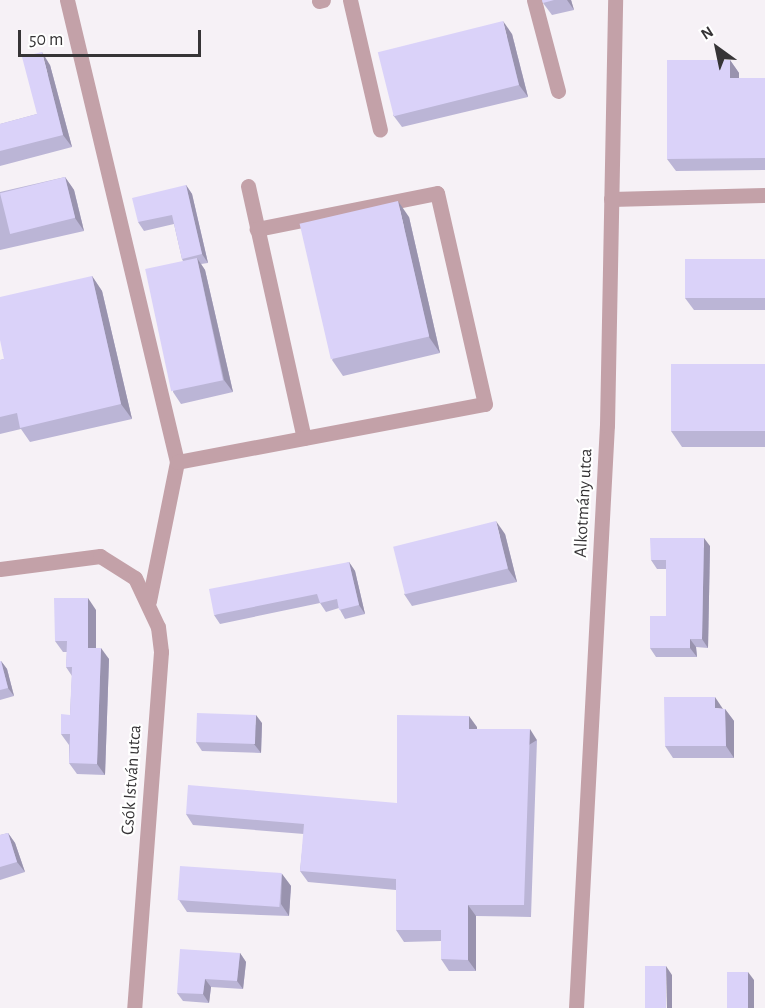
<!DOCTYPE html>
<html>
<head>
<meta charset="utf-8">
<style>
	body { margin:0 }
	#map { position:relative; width:765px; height:1008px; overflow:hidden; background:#f6f1f6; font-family:"Alegreya Sans",sans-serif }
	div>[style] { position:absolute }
	.minor>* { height:15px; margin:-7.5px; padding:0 7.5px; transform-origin:7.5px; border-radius:7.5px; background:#c3a1a8 }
	.wall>* { inset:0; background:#bbb5d6 }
	.shaded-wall>* { inset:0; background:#9993ae; transform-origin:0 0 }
	.building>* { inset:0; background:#dad2f9; transform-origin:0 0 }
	span { translate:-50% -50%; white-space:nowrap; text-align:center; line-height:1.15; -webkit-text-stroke:4.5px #fff; paint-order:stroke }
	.street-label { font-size:18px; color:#363436 }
	.north { position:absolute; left:687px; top:18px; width:60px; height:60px; -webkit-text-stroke:4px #fff; paint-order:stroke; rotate:327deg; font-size:16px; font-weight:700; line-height:24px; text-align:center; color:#363436 }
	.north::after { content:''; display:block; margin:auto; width:21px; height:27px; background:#363436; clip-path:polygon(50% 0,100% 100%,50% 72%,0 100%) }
	.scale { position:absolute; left:18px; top:30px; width:183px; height:27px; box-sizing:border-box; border:3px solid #363436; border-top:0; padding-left:8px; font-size:18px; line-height:21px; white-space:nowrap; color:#363436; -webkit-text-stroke:4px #fff; paint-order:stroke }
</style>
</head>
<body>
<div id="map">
	<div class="minor">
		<i style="left:67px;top:0;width:475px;rotate:76.6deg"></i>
		<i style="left:177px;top:462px;width:142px;rotate:101.4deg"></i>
		<i style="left:350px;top:0;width:133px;rotate:77deg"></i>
		<i style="left:534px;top:0;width:94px;rotate:75.2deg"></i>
		<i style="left:319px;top:1px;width:4px;rotate:-14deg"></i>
		<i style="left:248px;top:186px;width:258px;rotate:77.5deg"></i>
		<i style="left:611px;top:199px;width:154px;rotate:-1.5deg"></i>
		<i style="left:177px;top:462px;width:313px;rotate:-10.7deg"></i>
		<i style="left:485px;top:404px;width:216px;rotate:-102.8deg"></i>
		<i style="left:437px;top:193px;width:184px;rotate:168.7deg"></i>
		<i style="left:0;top:569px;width:101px;rotate:-7.4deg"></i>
		<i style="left:100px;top:556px;width:41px;rotate:32.2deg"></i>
		<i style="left:135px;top:578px;width:54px;rotate:64.9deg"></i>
		<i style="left:158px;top:627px;width:25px;rotate:83deg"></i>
		<i style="left:161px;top:652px;width:357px;rotate:94.3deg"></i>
		<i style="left:576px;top:1008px;width:584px;rotate:-86.96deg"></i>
		<i style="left:607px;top:425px;width:425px;rotate:-88.9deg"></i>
	</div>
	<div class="wall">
		<i style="clip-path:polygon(542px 0,571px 0,574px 10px,552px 15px,543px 3px)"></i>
		<i style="clip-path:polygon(512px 34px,528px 97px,402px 127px,393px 115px)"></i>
		<i style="clip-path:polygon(730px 60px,739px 73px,739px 78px,765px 78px,765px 170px,676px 171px,667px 159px)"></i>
		<i style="clip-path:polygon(50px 65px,72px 147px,0 166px,0 124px,37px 114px)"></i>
		<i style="clip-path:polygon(65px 177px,74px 190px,84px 231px,0 250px,0 192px)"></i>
		<i style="clip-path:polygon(186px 185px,192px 194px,208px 263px,201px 264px,205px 270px,233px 392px,181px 404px,173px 392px,183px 261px,182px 259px,174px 224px,144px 231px,138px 222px)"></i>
		<i style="clip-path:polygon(409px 217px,440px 353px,343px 376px,332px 360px)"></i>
		<i style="clip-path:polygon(765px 259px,765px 310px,694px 310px,685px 298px)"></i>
		<i style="clip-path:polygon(92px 276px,102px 291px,132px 419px,30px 442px,21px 429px,0 434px,0 360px,4px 359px)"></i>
		<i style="clip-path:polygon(765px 364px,765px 447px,682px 447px,671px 431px)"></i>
		<i style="clip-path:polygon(505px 534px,517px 582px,412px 606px,404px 594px)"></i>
		<i style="clip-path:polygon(710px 546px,708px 648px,696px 647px,697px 657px,656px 657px,650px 648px,666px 616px,666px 569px,657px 569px,651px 560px)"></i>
		<i style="clip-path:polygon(349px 562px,355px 571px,365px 614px,345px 619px,339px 608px,326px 612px,320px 603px,220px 624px,214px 615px)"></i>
		<i style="clip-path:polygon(96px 610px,96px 648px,109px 659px,105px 775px,77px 774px,69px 763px,69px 745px,61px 734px,70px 715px,72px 676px,66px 667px,67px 652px,63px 652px,55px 641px)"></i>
		<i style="clip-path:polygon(0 661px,1px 661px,7px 669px,14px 696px,0 700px)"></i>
		<i style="clip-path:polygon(723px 709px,725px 709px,734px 721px,734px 758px,673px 758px,665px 746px)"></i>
		<i style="clip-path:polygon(262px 723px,261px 753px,202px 751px,196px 742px)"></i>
		<i style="clip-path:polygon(477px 727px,477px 729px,537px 740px,531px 917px,476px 916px,476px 971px,449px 971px,441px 959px,441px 941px,404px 942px,396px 930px,396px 890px,308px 882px,300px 871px,304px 834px,193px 825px,186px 814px,397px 803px)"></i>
		<i style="clip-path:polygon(8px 833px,15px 843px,25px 872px,0 880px,0 835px)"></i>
		<i style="clip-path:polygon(282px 874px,291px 886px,289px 916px,187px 912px,179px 900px)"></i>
		<i style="clip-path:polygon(240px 953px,246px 962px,243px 989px,211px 987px,209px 1003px,183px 1001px,177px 993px)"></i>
	</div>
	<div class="shaded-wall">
		<i style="clip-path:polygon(567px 0,571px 0,574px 10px)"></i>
		<i style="clip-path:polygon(503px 21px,512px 34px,528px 97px,519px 85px)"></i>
		<i style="clip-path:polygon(42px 52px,50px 65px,72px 147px,63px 135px)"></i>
		<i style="clip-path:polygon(730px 60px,739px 73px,739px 91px,730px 78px)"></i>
		<i style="clip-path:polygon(65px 177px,74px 190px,84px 231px,75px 218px)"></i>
		<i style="clip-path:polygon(186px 185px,192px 194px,208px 263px,202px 254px)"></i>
		<i style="clip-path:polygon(398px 201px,409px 217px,440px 353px,429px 337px)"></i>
		<i style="clip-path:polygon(197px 258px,205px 270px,233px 392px,224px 380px)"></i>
		<i style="clip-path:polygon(92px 276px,102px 291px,132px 419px,121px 404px)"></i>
		<i style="clip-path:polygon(496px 521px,505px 534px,517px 582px,508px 569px)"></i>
		<i style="clip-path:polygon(704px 538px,710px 546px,708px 648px,702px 639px)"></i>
		<i style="clip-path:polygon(349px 562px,355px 571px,365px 614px,359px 605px)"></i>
		<i style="clip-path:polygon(88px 598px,96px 610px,96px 659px,88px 648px)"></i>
		<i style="clip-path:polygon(690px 639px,696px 647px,697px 657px,690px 648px)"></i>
		<i style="clip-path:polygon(101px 648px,109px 659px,105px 775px,97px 764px)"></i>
		<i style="clip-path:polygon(1px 661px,7px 669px,14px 696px,8px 688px)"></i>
		<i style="clip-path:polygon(715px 697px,723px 709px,715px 708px)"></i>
		<i style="clip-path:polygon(725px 709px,734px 721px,734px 758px,726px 746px)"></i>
		<i style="clip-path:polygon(256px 715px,262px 723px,261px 753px,254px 744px)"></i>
		<i style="clip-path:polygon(469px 716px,477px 727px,477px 740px,469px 729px)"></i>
		<i style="left:530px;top:729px;width:13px;height:176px;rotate:58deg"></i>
		<i style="clip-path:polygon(8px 833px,15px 843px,25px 872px,17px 862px)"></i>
		<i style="clip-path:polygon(282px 874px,291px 886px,289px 916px,281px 904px)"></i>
		<i style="clip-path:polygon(468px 905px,476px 916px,476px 971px,468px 960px)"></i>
		<i style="clip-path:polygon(240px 953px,246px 962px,243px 989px,237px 981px)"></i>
		<i style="clip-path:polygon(666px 966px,672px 975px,672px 1008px,667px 1008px)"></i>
		<i style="clip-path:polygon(748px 972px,754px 980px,754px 1008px,748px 1008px)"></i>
		<i style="clip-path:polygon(205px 979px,211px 987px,209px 1003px,203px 994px)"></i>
	</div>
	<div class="building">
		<i style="clip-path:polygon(542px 0,554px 0,543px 3px)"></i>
		<i style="left:503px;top:21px;width:66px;height:129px;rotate:76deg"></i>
		<i style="clip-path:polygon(42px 52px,63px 135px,0 151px,0 124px,37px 114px,22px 57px)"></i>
		<i style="clip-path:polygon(667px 60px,730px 60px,730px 78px,765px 78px,765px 158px,667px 159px)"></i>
		<i style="left:65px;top:177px;width:42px;height:67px;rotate:76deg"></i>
		<i style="clip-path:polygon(186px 185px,202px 254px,182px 259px,172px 215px,138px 222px,132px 198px)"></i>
		<i style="left:398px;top:201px;width:139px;height:101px;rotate:77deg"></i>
		<i style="left:197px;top:258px;width:125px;height:53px;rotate:78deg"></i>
		<i style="left:685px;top:259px;width:80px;height:39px"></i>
		<i style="clip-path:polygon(92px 276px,121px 404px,20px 428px,17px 413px,0 417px,0 360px,4px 359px,0 340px,0 297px)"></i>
		<i style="left:671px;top:364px;width:94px;height:67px"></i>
		<i style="left:496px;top:521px;width:49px;height:106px;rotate:76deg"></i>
		<i style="clip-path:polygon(650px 538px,704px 538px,702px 639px,690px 639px,690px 648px,650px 648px,650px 616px,666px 616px,666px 560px,651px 560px)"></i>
		<i style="clip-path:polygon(349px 562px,359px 605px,339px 610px,337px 599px,320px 603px,317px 594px,214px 615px,209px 589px)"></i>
		<i style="clip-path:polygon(54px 598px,88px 598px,88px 648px,101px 648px,97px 764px,69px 763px,70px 734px,61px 734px,61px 714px,70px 715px,72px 667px,66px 667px,67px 641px,55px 641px)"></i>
		<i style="clip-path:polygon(0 661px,1px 661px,8px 688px,0 690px)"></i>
		<i style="clip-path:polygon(664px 697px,715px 697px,715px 708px,725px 709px,726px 746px,665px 746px)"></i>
		<i style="left:197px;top:713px;width:59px;height:29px;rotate:2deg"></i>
		<i style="clip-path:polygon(397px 715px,469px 716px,469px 729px,530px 729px,524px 905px,468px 905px,468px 960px,441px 959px,441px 930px,396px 930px,396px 879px,300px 871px,304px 824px,186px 814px,188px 785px,397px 803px)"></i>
		<i style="clip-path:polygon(8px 833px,17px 862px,0 867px,0 835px)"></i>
		<i style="left:180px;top:866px;width:102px;height:34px;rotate:4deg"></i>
		<i style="clip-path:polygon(180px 949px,240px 953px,237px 981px,205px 979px,203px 994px,177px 993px)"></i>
		<i style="left:645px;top:966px;width:21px;height:42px"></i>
		<i style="left:727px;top:972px;width:21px;height:36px"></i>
	</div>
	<div class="street-label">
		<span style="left:584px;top:503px;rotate:-87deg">Alkotmány utca</span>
		<span style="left:132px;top:780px;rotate:-86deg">Csók István utca</span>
	</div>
	<div class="north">N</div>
	<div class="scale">50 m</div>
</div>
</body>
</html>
